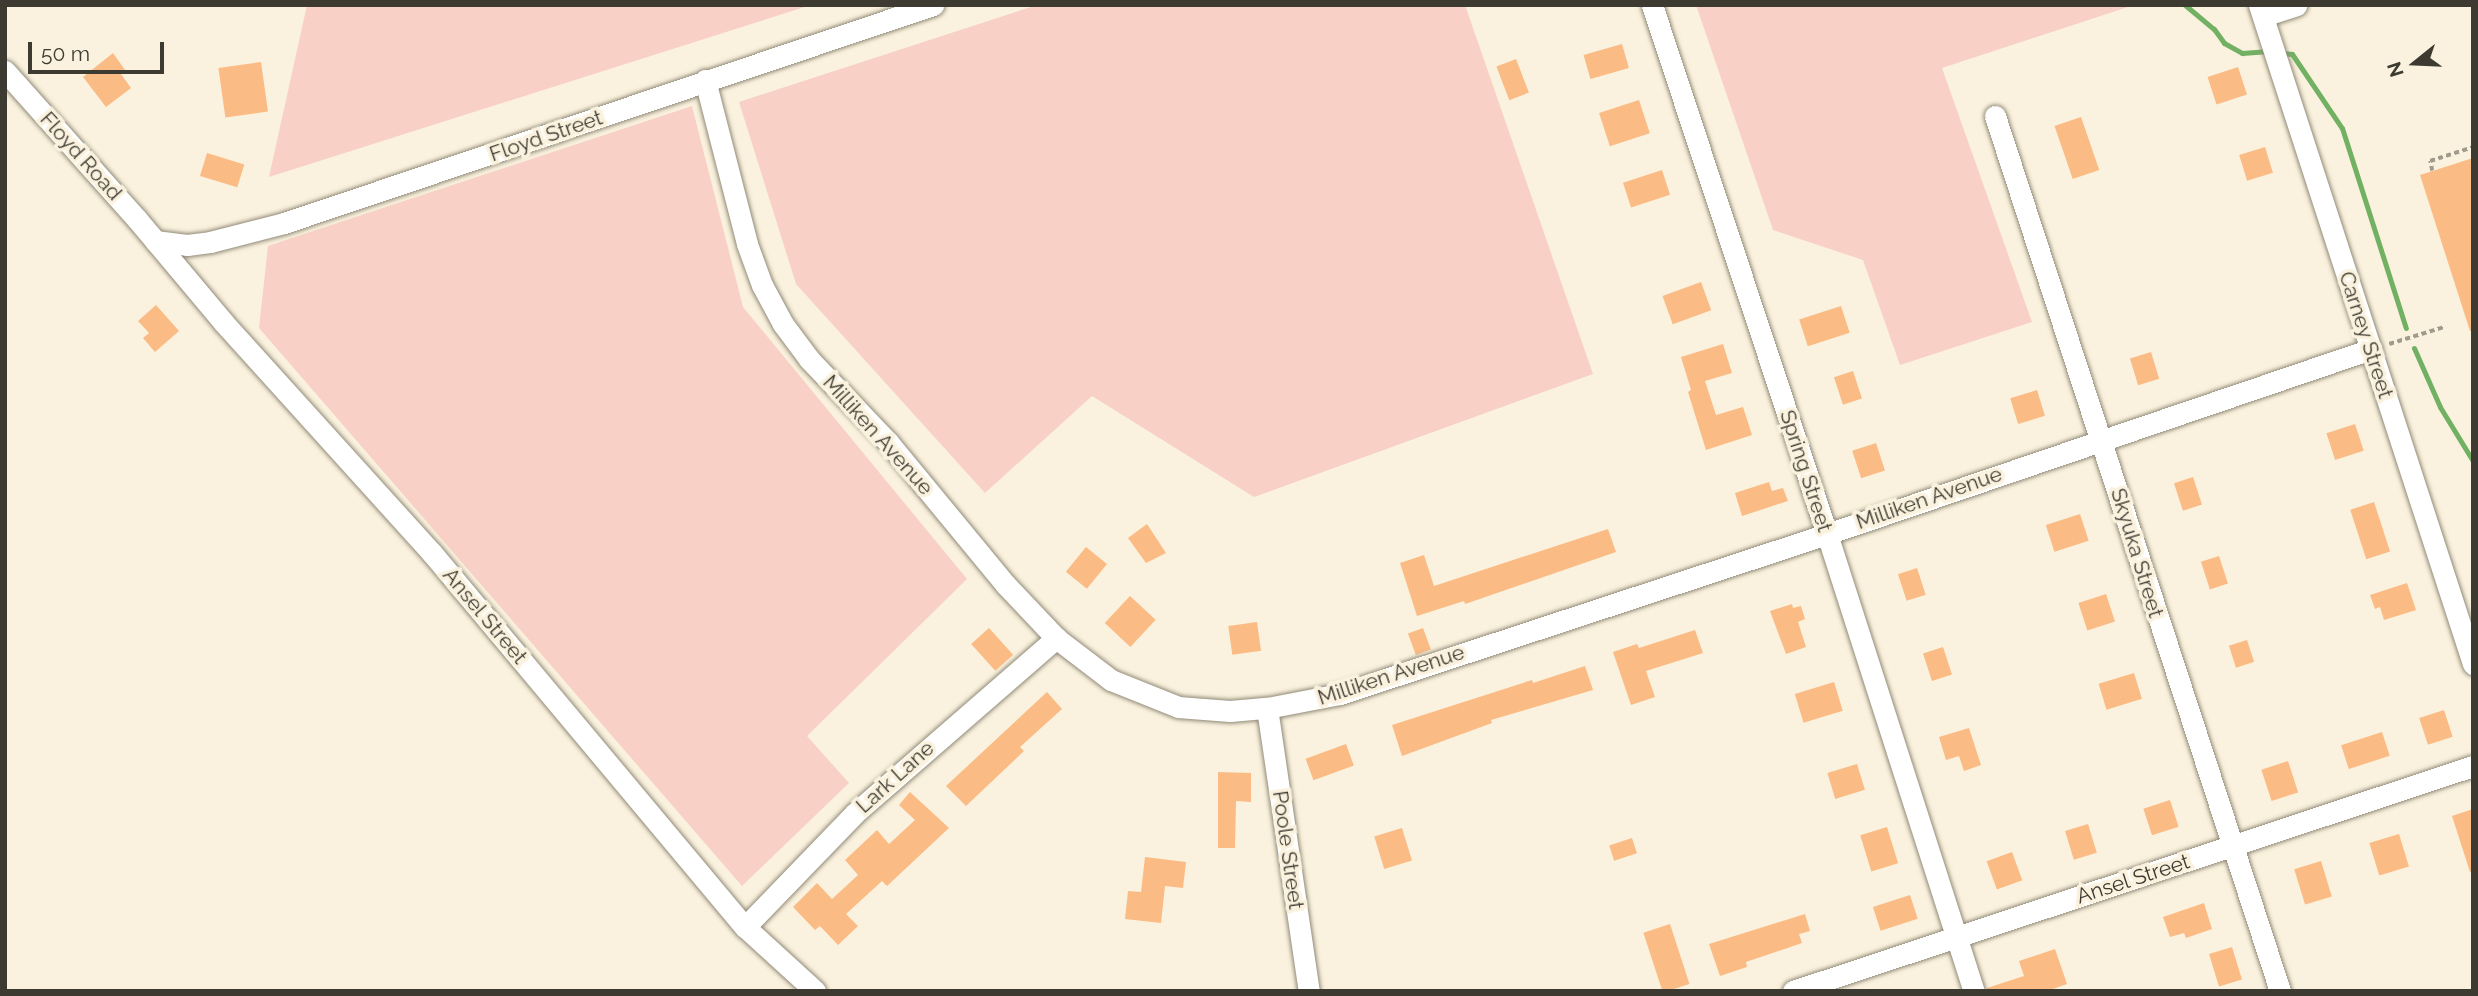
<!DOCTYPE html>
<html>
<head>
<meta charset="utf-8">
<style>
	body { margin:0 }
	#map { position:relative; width:2478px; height:996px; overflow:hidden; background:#faf2de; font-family:Raleway,sans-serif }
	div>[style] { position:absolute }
	.green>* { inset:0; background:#f8d0c6 }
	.stream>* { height:5px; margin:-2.5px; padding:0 2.5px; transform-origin:2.5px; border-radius:2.5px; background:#72b163 }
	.building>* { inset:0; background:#fbbb84; transform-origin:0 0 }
	.path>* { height:3.5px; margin-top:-1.75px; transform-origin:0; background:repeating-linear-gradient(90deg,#a19b8d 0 5px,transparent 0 8.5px) }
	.roads { filter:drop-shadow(0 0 2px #918a78) drop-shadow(0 0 2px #918a78) }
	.minor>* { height:21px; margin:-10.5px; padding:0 10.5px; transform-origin:10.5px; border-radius:10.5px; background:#fff }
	span { translate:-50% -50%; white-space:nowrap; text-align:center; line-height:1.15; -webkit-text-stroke:7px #faf2de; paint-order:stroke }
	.street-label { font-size:21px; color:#3d3a32 }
	.frame { position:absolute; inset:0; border:7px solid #3d3a32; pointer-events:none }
	.north { position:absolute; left:2380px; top:28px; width:70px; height:70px; -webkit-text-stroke:5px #faf2de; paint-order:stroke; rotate:252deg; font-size:19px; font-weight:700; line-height:28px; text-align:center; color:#3d3a32 }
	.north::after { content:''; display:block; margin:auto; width:24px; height:32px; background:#3d3a32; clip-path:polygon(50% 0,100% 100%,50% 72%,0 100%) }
	.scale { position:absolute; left:28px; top:42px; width:136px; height:32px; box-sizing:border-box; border:4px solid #3d3a32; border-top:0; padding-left:9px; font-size:21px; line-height:24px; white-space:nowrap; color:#3d3a32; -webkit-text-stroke:5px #faf2de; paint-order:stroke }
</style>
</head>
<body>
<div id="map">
	<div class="green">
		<i style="clip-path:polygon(307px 5px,811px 5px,269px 177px)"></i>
		<i style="clip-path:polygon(1037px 5px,1465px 5px,1593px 374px,1254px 497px,1092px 396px,985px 493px,796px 284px,739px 102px)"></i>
		<i style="clip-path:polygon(1696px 5px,2134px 5px,1942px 68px,2032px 322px,1900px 365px,1863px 260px,1773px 230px)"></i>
		<i style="clip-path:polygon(692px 106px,743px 307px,967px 579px,807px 736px,849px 783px,742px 886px,259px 328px,268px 246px)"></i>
	</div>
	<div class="stream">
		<i style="left:2185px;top:5px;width:38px;rotate:40deg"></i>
		<i style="left:2214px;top:29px;width:17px;rotate:54deg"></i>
		<i style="left:2224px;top:43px;width:21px;rotate:29deg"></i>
		<i style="left:2242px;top:53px;width:27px;rotate:-4deg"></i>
		<i style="left:2282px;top:53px;width:10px;rotate:6deg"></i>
		<i style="left:2292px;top:54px;width:89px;rotate:56deg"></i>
		<i style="left:2342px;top:128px;width:210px;rotate:72.3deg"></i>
		<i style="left:2414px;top:348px;width:64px;rotate:66.2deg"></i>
		<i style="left:2440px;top:407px;width:63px;rotate:58.6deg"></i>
	</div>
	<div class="building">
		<i style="left:1622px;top:44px;width:25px;height:40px;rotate:74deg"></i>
		<i style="clip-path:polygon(113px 53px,125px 70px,121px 74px,131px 88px,106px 107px,83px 77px)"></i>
		<i style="left:1516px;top:59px;width:36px;height:21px;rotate:69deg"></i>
		<i style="left:261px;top:62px;width:50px;height:43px;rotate:82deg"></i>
		<i style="left:2238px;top:67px;width:29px;height:32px;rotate:72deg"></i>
		<i style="left:1639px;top:100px;width:35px;height:42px;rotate:72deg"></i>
		<i style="left:2081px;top:117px;width:56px;height:28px;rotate:71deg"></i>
		<i style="left:2265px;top:147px;width:27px;height:27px;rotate:73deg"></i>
		<i style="left:207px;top:153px;width:39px;height:24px;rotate:17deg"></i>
		<i style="clip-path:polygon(2473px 158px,2473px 331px,2470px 331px,2420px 175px)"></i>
		<i style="left:1662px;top:170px;width:26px;height:41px;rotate:72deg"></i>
		<i style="left:1701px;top:282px;width:30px;height:41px;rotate:70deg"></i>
		<i style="clip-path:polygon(156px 305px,179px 331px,155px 352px,143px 338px,149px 333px,138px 321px)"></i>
		<i style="left:1841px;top:306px;width:28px;height:44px;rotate:72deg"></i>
		<i style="clip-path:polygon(1723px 344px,1732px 373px,1705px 381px,1716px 415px,1743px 407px,1752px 435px,1706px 450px,1688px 392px,1691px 390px,1681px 357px)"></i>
		<i style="left:2151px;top:352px;width:28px;height:22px;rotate:73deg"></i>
		<i style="left:1853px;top:371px;width:29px;height:20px;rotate:72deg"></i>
		<i style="left:2037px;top:390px;width:27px;height:28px;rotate:73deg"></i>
		<i style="left:2355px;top:424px;width:28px;height:30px;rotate:72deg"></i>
		<i style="left:1876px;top:443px;width:29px;height:25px;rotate:72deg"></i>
		<i style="left:2193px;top:477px;width:29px;height:20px;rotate:72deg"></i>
		<i style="clip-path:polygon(1769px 482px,1772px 491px,1783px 488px,1788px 501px,1742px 516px,1735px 493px)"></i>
		<i style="left:2374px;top:502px;width:52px;height:25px;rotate:72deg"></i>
		<i style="left:2080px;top:514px;width:28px;height:36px;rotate:72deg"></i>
		<i style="clip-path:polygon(1147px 524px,1166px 553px,1146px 563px,1128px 538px)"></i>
		<i style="clip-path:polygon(1608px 529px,1616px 552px,1465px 604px,1464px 601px,1417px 616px,1400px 563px,1424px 555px,1434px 586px)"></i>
		<i style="left:1086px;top:547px;width:27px;height:32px;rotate:39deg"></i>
		<i style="left:2219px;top:556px;width:29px;height:19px;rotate:72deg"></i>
		<i style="left:1917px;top:568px;width:28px;height:20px;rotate:72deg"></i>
		<i style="clip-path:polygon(2407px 583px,2416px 610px,2384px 620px,2380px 607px,2375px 609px,2370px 595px)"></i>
		<i style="left:2106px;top:594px;width:29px;height:29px;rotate:72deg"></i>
		<i style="left:1130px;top:596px;width:35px;height:37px;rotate:43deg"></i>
		<i style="clip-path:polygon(1792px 604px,1793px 608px,1801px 606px,1805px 619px,1798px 622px,1806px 647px,1786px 654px,1770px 611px)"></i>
		<i style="left:1257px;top:622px;width:29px;height:29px;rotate:82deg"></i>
		<i style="left:989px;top:628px;width:36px;height:24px;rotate:48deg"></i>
		<i style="left:1423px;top:628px;width:23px;height:16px;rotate:70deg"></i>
		<i style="clip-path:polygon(1695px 630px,1703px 653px,1646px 671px,1655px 697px,1631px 705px,1613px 652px,1637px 644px,1639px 648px)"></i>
		<i style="left:2247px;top:640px;width:23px;height:19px;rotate:72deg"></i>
		<i style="left:1943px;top:647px;width:29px;height:21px;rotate:72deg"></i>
		<i style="clip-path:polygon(1585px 666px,1593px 690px,1491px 720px,1492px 723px,1402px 756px,1392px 725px,1532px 680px,1533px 683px)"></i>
		<i style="left:2134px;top:673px;width:27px;height:37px;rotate:73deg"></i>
		<i style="left:1834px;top:682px;width:30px;height:41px;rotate:73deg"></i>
		<i style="clip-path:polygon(1047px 692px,1062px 709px,1020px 747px,1024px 751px,966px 806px,946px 786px)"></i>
		<i style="left:2444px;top:710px;width:28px;height:26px;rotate:72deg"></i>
		<i style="clip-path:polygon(1969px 728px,1981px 765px,1964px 771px,1959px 756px,1946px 760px,1939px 737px)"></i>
		<i style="left:2382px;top:732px;width:25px;height:43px;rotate:72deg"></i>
		<i style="left:1346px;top:744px;width:23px;height:43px;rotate:70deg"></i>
		<i style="left:2288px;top:761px;width:33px;height:28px;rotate:72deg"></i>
		<i style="left:1857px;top:764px;width:27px;height:31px;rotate:73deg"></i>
		<i style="clip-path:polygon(1218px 772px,1251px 773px,1251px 802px,1236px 801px,1235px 848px,1218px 848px)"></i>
		<i style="clip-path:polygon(910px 792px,949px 828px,887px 886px,882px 881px,846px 914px,858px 926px,838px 945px,820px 926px,815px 930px,793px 907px,817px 883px,832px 899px,858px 875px,845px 860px,877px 830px,889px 844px,915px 820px,899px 805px)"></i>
		<i style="left:2170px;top:800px;width:28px;height:28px;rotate:72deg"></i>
		<i style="clip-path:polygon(2473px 809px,2473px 871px,2470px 872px,2452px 816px)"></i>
		<i style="left:2088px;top:824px;width:30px;height:24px;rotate:73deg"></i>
		<i style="left:1887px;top:827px;width:38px;height:28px;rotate:73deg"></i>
		<i style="left:1402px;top:828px;width:34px;height:29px;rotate:73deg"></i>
		<i style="left:2399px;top:834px;width:34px;height:31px;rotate:73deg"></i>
		<i style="left:1632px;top:838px;width:16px;height:24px;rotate:72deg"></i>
		<i style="left:2012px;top:852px;width:30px;height:27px;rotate:70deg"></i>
		<i style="clip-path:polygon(1145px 857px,1186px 862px,1183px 888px,1165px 886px,1161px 923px,1125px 919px,1128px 891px,1141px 892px)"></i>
		<i style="left:2321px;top:861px;width:37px;height:28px;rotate:73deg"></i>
		<i style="left:1910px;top:895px;width:25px;height:39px;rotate:72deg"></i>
		<i style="clip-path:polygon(2204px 903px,2212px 929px,2186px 938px,2184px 933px,2170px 937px,2163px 917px)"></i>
		<i style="clip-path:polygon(1805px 914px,1810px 931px,1799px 934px,1802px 943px,1746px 962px,1747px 967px,1720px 976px,1709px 944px)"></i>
		<i style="left:1670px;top:924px;width:63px;height:28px;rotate:72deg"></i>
		<i style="left:2232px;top:947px;width:34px;height:24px;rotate:73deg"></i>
		<i style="clip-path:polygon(2055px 949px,2067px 984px,2047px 991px,1987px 991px,1987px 988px,2024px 976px,2019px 961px)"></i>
	</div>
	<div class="path">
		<i style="left:2432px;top:171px;width:10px;rotate:-101deg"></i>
		<i style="left:2430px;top:161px;width:45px;rotate:-18deg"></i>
		<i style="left:2389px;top:344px;width:58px;rotate:-17.2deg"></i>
	</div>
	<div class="roads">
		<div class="minor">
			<i style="left:1652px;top:5px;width:557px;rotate:71.7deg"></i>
			<i style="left:1827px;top:534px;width:480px;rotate:72.2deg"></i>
			<i style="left:2259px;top:5px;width:693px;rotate:72.01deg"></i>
			<i style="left:2263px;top:16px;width:35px;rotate:-18deg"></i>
			<i style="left:5px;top:71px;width:197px;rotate:48.3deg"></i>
			<i style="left:136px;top:218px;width:137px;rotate:50deg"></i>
			<i style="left:224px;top:323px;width:310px;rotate:47.9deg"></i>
			<i style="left:432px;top:553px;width:488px;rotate:50.1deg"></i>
			<i style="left:745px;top:927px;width:95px;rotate:42.4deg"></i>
			<i style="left:705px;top:80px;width:169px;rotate:75.6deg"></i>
			<i style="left:747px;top:244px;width:44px;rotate:69.9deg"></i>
			<i style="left:762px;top:285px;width:44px;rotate:61.7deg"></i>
			<i style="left:783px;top:324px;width:44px;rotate:53.4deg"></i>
			<i style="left:809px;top:359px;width:115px;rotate:46.4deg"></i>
			<i style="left:888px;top:442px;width:184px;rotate:50.5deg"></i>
			<i style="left:1005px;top:584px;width:74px;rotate:46.6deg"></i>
			<i style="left:1056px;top:638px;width:69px;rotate:37.4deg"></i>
			<i style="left:1111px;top:680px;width:72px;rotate:21.9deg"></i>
			<i style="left:1178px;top:707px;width:52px;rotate:4.4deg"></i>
			<i style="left:1230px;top:711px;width:37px;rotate:-5deg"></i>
			<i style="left:1267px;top:708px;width:74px;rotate:-10.9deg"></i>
			<i style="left:1340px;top:694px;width:513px;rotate:-18.19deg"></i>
			<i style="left:1827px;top:534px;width:575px;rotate:-18.78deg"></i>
			<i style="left:1995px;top:116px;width:920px;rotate:71.96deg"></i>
			<i style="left:155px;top:241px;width:32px;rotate:7deg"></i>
			<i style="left:187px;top:245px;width:23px;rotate:-7deg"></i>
			<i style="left:210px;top:242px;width:76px;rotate:-14.4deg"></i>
			<i style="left:284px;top:223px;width:685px;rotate:-18.57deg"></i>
			<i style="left:1267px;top:708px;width:286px;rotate:81.6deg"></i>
			<i style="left:745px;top:927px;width:158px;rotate:-46deg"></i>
			<i style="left:855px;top:813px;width:267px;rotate:-41deg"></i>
			<i style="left:1793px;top:991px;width:716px;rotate:-18.31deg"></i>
		</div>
	</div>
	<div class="street-label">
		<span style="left:546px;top:136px;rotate:-19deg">Floyd Street</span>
		<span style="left:81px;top:156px;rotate:48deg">Floyd Road</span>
		<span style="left:2366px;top:335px;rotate:72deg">Carney Street</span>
		<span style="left:878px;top:435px;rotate:48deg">Milliken Avenue</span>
		<span style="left:1806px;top:471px;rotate:72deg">Spring Street</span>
		<span style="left:1929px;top:498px;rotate:-19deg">Milliken Avenue</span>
		<span style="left:2137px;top:553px;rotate:73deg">Skyuka Street</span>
		<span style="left:485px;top:616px;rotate:50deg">Ansel Street</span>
		<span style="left:1391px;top:675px;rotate:-18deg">Milliken Avenue</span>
		<span style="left:895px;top:777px;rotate:-42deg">Lark Lane</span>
		<span style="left:1288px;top:850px;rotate:82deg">Poole Street</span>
		<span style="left:2133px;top:879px;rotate:-18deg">Ansel Street</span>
	</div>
	<div class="frame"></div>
	<div class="north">N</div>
	<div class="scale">50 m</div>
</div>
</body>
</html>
